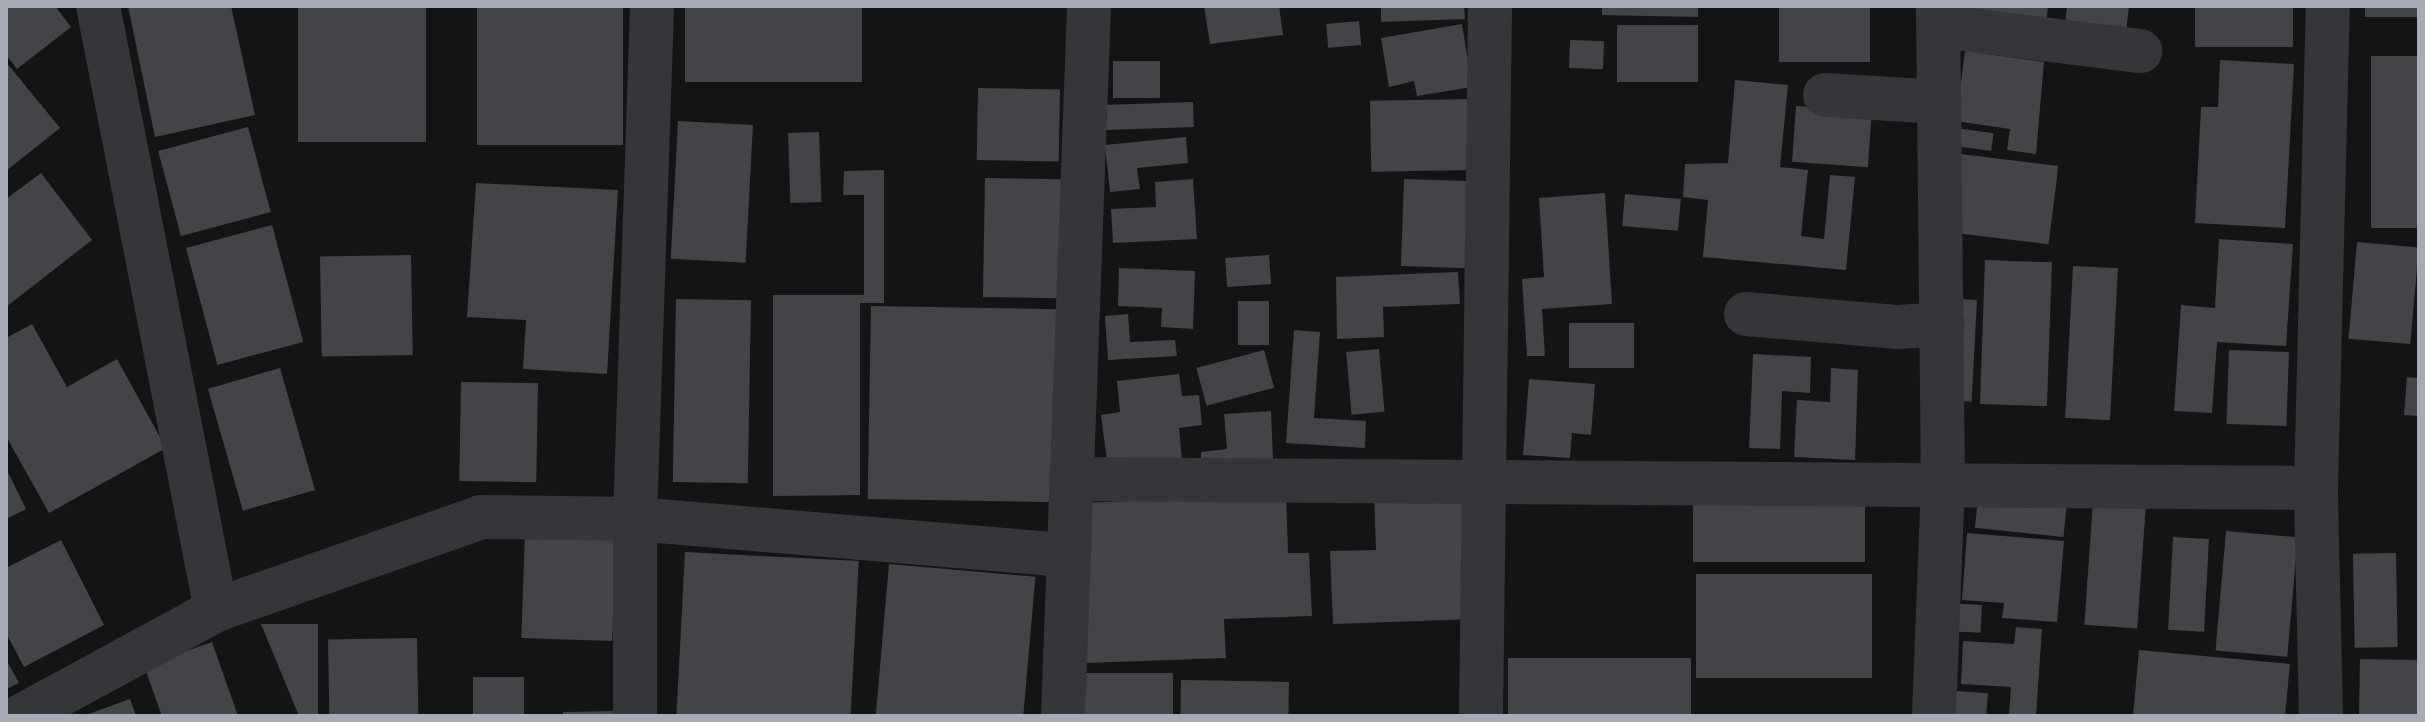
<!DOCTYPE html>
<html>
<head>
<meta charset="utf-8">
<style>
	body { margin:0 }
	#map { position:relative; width:2425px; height:722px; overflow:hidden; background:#131415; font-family:Barlow,sans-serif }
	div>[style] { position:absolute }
	.building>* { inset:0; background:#434448; transform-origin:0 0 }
	.minor>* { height:44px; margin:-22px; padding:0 22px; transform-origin:22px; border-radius:22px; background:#35363a }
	span { translate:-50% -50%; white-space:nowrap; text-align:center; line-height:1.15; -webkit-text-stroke:6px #0f0f10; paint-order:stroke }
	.frame { position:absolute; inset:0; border:8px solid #a6abb5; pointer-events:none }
</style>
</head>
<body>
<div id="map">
	<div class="building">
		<i style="clip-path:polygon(6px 6px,55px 6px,71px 27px,17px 69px,6px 55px)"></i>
		<i style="clip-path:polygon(128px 6px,231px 6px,255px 115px,155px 137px)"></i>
		<i style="left:298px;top:6px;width:128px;height:136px"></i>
		<i style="left:477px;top:6px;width:146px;height:139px"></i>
		<i style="left:685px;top:6px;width:177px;height:76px"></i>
		<i style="clip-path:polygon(1204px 6px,1279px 6px,1283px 35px,1210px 44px)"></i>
		<i style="clip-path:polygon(1381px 6px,1464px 6px,1465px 19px,1381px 22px)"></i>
		<i style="clip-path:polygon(1602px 6px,1698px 6px,1698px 17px,1602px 15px)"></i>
		<i style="left:1779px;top:6px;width:91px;height:56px"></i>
		<i style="clip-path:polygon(1975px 6px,2048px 6px,2047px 18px,1975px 16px)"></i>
		<i style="clip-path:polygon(2067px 6px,2129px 6px,2126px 32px,2065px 23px)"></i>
		<i style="left:2195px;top:6px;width:98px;height:41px"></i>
		<i style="left:2365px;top:6px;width:54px;height:11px"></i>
		<i style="left:1359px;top:21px;width:24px;height:33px;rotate:85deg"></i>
		<i style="clip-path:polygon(1462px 24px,1472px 87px,1417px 96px,1414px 81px,1389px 87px,1381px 38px)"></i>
		<i style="left:1617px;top:25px;width:81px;height:57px"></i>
		<i style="left:1570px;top:40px;width:34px;height:28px;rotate:2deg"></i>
		<i style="clip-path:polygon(1965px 51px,2044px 62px,2036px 154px,2007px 150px,2010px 129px,1956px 121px)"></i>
		<i style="left:2371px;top:56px;width:48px;height:172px"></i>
		<i style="clip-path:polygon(2220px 60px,2294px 64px,2285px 228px,2195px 223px,2201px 107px,2218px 107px)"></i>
		<i style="left:1160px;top:61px;width:37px;height:47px;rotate:90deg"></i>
		<i style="clip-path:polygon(6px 62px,60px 128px,6px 171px)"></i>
		<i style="clip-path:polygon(1735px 80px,1788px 85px,1780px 167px,1808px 170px,1801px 236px,1824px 239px,1830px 175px,1855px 177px,1846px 270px,1703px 257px,1708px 200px,1683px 197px,1685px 164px,1728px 163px)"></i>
		<i style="left:978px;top:88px;width:82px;height:72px;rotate:1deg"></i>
		<i style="left:1474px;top:99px;width:71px;height:104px;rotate:89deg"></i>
		<i style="left:1193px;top:102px;width:25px;height:89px;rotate:88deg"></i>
		<i style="left:1796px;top:106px;width:76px;height:56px;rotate:4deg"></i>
		<i style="left:678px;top:121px;width:75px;height:138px;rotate:3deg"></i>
		<i style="left:248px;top:127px;width:88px;height:93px;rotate:75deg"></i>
		<i style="left:1949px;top:127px;width:45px;height:18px;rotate:8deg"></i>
		<i style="left:819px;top:132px;width:70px;height:31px;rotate:88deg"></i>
		<i style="clip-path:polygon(1186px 137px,1188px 163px,1137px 168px,1140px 189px,1110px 192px,1105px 145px)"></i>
		<i style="left:1961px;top:154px;width:98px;height:79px;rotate:7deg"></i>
		<i style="clip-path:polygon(884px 170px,884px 303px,860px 303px,860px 495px,773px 496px,773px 295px,864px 295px,864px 195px,843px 195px,844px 171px)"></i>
		<i style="clip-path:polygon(41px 173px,92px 240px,6px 307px,6px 199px)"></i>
		<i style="left:985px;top:178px;width:91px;height:119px;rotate:1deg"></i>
		<i style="clip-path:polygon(1193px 179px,1197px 239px,1113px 243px,1111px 209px,1156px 207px,1155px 182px)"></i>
		<i style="left:1404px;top:179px;width:75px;height:87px;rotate:2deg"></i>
		<i style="clip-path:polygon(476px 183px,618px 190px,607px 374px,523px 369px,526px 320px,467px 317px)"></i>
		<i style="clip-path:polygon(1605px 193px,1612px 304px,1542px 309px,1545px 356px,1527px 356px,1522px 279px,1544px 277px,1539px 198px)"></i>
		<i style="left:1625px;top:194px;width:56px;height:32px;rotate:5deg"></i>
		<i style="left:272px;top:225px;width:121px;height:89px;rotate:75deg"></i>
		<i style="clip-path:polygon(2219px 239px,2293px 244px,2286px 346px,2217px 342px,2212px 413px,2174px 411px,2181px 305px,2215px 308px)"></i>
		<i style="left:2357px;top:242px;width:62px;height:97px;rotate:5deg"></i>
		<i style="left:411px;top:255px;width:100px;height:91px;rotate:89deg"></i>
		<i style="left:1269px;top:255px;width:29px;height:44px;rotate:86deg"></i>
		<i style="left:1985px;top:260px;width:67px;height:144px;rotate:2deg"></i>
		<i style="left:2073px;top:266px;width:45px;height:152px;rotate:3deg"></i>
		<i style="clip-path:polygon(1119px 268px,1195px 271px,1193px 329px,1161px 327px,1162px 308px,1118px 306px)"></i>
		<i style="clip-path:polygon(1458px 272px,1460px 304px,1383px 307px,1384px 337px,1337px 339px,1336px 277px)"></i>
		<i style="left:676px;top:299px;width:75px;height:183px;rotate:1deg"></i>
		<i style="left:1958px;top:299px;width:19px;height:102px;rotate:3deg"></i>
		<i style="left:1238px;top:301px;width:31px;height:44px"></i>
		<i style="left:871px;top:306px;width:188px;height:193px;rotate:1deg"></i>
		<i style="clip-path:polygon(1128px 314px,1130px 342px,1175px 340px,1177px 356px,1108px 360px,1105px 316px)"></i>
		<i style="left:1569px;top:323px;width:65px;height:45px"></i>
		<i style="clip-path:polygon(32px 324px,67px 387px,117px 359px,166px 448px,49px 513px,6px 436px,6px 338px)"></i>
		<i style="clip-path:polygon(1294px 330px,1320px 332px,1314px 418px,1366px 421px,1365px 448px,1286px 443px)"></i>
		<i style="left:1379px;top:349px;width:63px;height:33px;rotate:85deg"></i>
		<i style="left:1264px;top:350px;width:39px;height:70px;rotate:75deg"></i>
		<i style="left:2229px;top:350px;width:60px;height:74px;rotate:2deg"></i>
		<i style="clip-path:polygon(1753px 354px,1811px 357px,1810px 393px,1782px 391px,1780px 449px,1749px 448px)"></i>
		<i style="left:280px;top:368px;width:127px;height:75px;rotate:74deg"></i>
		<i style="clip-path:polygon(1831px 368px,1858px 370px,1855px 460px,1794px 457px,1797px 400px,1830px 402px)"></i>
		<i style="clip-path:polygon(1179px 374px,1182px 396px,1199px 395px,1202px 425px,1179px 428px,1182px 460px,1108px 469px,1101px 415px,1120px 412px,1117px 381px)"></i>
		<i style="clip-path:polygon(2407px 377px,2419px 378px,2419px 416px,2404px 415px)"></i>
		<i style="clip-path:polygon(1529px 379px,1595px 384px,1591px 435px,1572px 433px,1570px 458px,1523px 455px)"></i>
		<i style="left:461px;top:382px;width:77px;height:99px;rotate:1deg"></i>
		<i style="clip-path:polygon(1271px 411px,1273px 459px,1201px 462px,1201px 452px,1227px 449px,1224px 414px)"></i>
		<i style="clip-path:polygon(6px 468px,26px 509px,6px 519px)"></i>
		<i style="clip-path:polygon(1470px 488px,1476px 619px,1333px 624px,1330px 551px,1376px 550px,1374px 492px)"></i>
		<i style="left:1979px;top:489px;width:89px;height:39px;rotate:6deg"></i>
		<i style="clip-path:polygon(1286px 495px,1288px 553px,1309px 553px,1312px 616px,1224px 619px,1226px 658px,1085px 663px,1078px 503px)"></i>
		<i style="left:1693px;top:500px;width:172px;height:62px"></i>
		<i style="left:2093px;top:501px;width:53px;height:124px;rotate:4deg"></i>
		<i style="left:2226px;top:531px;width:72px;height:120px;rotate:5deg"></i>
		<i style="left:525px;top:532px;width:91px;height:106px;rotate:2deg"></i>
		<i style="clip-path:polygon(1967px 533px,2064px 541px,2057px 622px,2002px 618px,2004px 603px,1962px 600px)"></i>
		<i style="left:2173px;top:537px;width:36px;height:93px;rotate:3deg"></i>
		<i style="clip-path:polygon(61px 540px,104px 625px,24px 667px,6px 633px,6px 568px)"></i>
		<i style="left:685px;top:552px;width:174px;height:164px;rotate:3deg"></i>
		<i style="left:2396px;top:553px;width:94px;height:43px;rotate:89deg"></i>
		<i style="left:889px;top:564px;width:147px;height:153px;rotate:5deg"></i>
		<i style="left:1696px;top:574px;width:176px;height:104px"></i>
		<i style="left:1946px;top:603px;width:36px;height:28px;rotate:3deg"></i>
		<i style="clip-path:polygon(261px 624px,318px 624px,318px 716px,299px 716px)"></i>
		<i style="clip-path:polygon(2016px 627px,2042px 629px,2036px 716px,2009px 716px,2011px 687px,1961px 684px,1963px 641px,2014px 644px)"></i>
		<i style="left:417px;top:638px;width:78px;height:89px;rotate:89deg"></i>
		<i style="clip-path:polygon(212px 642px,238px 716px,162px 716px,144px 666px)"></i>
		<i style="clip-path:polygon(2139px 650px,2290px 664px,2285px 716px,2133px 716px)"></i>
		<i style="left:1508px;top:658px;width:183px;height:58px"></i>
		<i style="clip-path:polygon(6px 659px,19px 683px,6px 689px)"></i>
		<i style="left:2360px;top:659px;width:59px;height:57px;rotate:1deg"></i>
		<i style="left:1078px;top:673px;width:95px;height:43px"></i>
		<i style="left:473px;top:677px;width:51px;height:39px"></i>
		<i style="left:1181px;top:680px;width:108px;height:36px;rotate:1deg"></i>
		<i style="left:1943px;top:690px;width:45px;height:26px;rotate:4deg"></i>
		<i style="clip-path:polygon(130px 699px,136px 716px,83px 716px)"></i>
		<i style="clip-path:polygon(616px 711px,616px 716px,563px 716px,563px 712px)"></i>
	</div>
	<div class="minor">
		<i style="left:1939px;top:26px;width:203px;rotate:7.1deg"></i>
		<i style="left:1825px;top:95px;width:115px;rotate:3.5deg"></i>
		<i style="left:1746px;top:314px;width:153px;rotate:4.9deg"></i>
		<i style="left:1898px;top:327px;width:45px;rotate:-3.8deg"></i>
		<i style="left:1071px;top:479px;width:1245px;rotate:0.41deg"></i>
		<i style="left:216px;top:610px;width:281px;rotate:-19.3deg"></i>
		<i style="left:481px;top:517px;width:154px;rotate:0.7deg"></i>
		<i style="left:635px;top:519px;width:432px;rotate:4.8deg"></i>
		<i style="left:21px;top:716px;width:222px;rotate:-28.5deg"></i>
		<i style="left:216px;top:610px;width:615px;rotate:-101.05deg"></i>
		<i style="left:635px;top:716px;width:197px;rotate:-90deg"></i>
		<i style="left:635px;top:519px;width:513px;rotate:-88.1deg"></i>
		<i style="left:1063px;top:716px;width:710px;rotate:-87.9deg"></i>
		<i style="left:1481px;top:716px;width:710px;rotate:-89.27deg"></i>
		<i style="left:1934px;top:716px;width:231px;rotate:-87.8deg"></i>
		<i style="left:1943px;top:485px;width:479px;rotate:-90.6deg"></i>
		<i style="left:2321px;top:716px;width:228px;rotate:-91.3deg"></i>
		<i style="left:2316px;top:488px;width:482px;rotate:-88.6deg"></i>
	</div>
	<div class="frame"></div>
</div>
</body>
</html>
